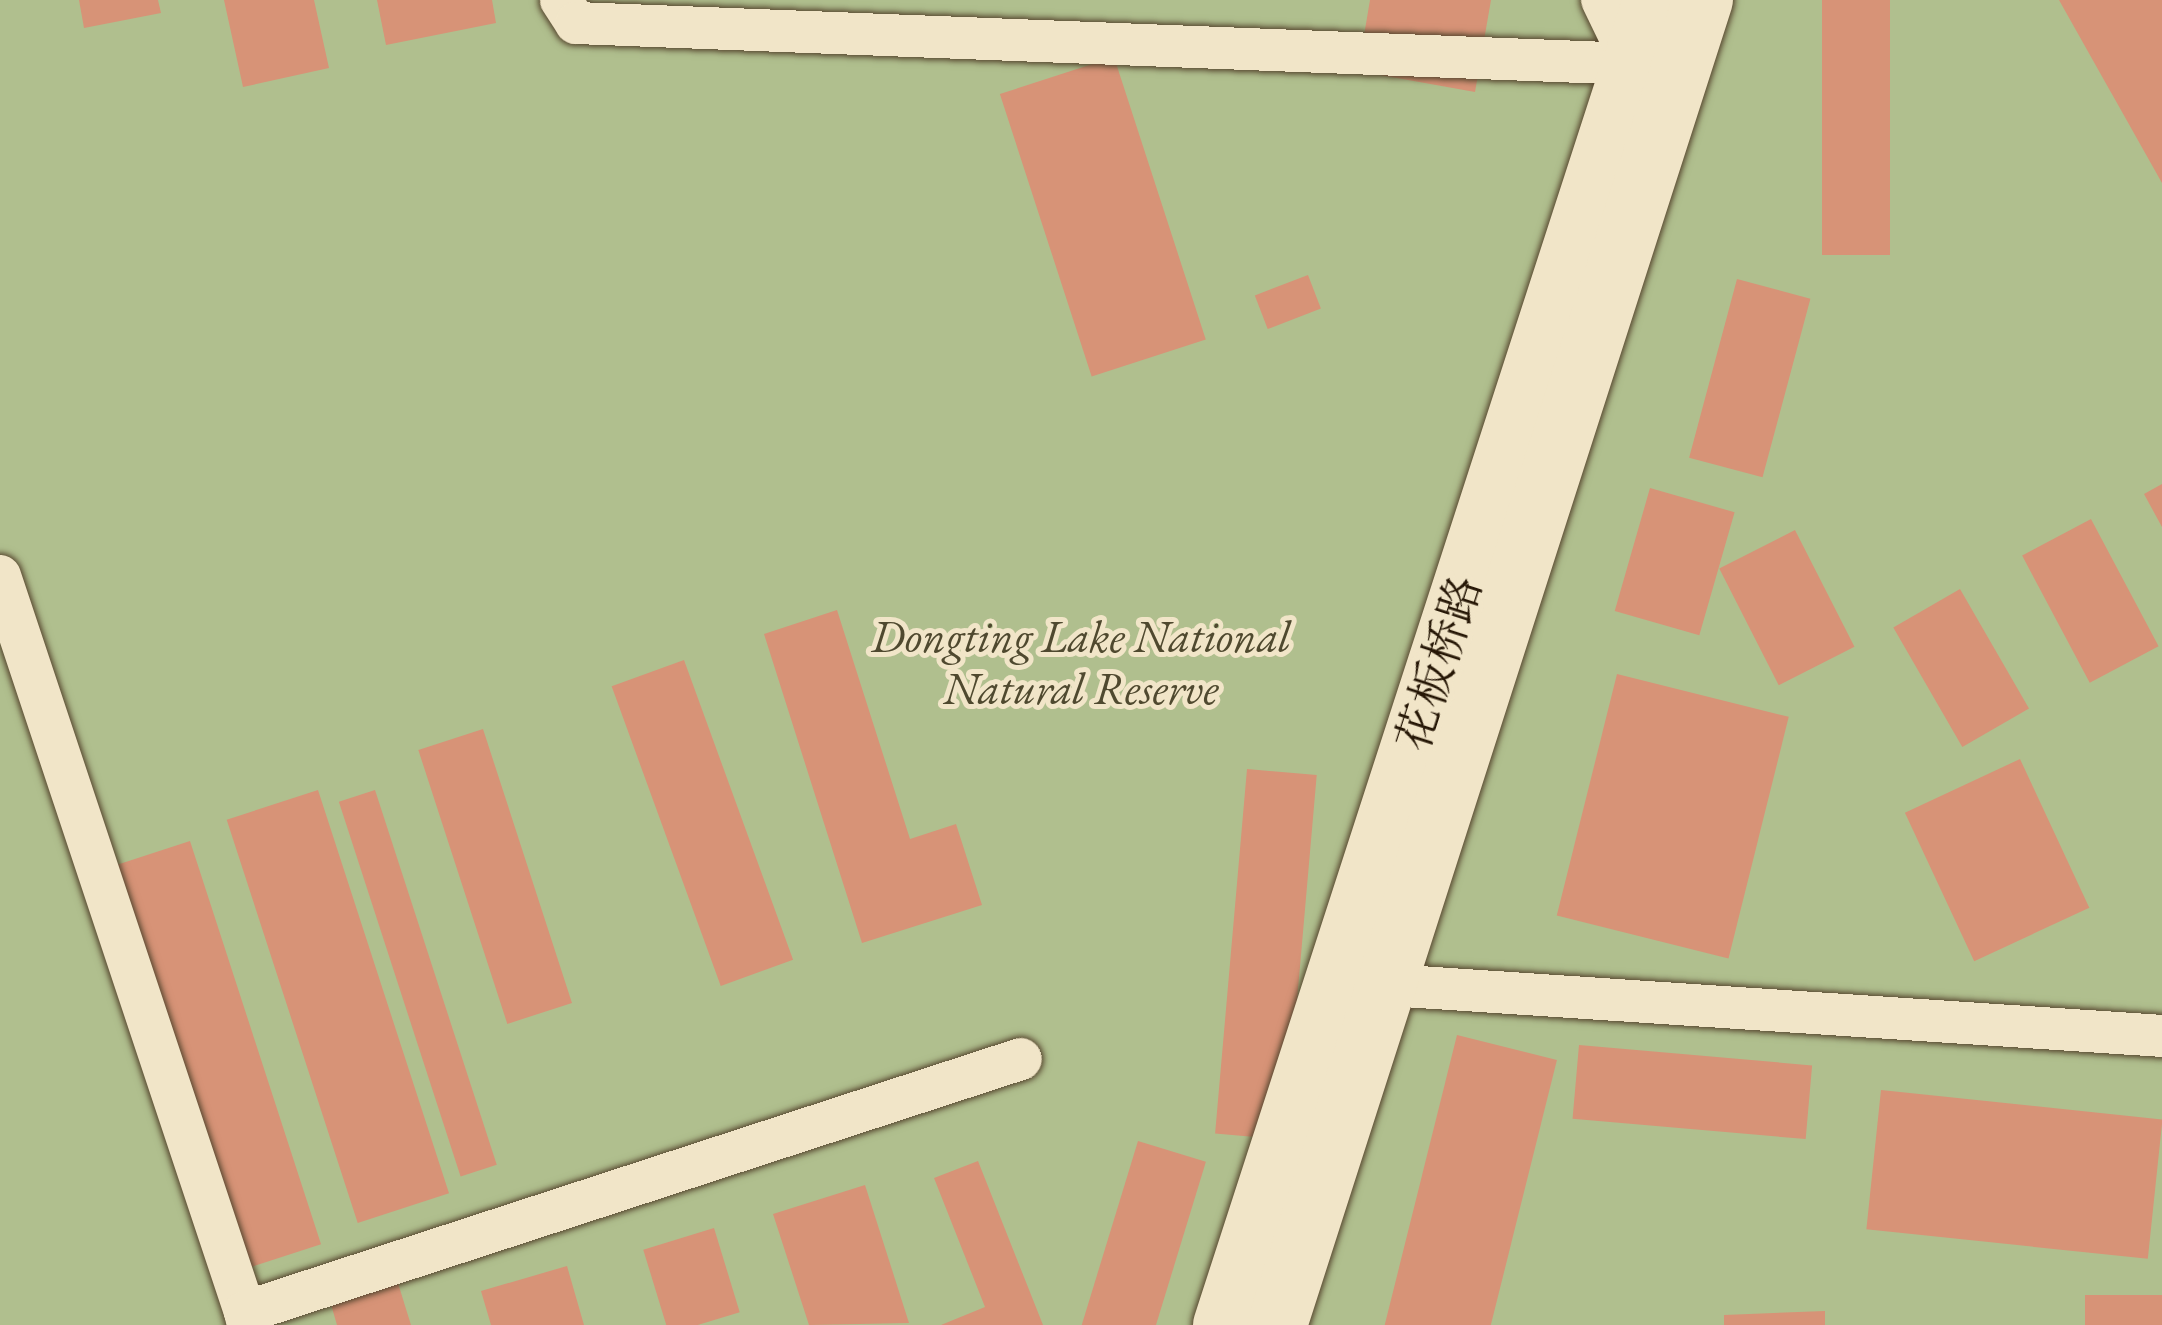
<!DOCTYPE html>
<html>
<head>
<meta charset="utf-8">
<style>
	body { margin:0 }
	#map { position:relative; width:2162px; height:1325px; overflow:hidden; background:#e9d7ab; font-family:"EB Garamond","Noto Serif SC",serif }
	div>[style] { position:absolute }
	.green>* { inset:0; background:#b0bf8e; transform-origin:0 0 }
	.building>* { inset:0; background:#d79377; transform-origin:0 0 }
	.roads { filter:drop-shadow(0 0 3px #57472f) drop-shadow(0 0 3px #57472f) }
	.street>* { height:42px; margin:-21px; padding:0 21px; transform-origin:21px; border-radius:21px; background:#f1e5c8 }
	.secondary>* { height:60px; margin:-30px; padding:0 30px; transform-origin:30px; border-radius:30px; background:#f1e5c8 }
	span { translate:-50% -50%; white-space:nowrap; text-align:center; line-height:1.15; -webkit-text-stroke:10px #f1e5c8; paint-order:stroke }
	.park-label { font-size:45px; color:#4f492f; font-style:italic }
	.street-label { font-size:45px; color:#261706 }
</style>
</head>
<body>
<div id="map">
	<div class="green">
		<i style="left:0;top:0;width:2162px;height:1325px"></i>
	</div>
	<div class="building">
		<i style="clip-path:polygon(79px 0,158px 0,161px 13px,84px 28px)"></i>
		<i style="clip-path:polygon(224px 0,314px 0,329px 68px,243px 87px)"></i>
		<i style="clip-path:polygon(377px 0,492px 0,496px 23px,386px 45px)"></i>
		<i style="clip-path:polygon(1370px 0,1491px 0,1475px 92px,1358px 71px)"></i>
		<i style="left:1822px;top:0;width:68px;height:255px"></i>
		<i style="clip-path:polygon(2059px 0,2162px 0,2162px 183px)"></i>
		<i style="left:1114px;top:57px;width:297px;height:120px;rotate:72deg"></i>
		<i style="left:1308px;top:275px;width:36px;height:57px;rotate:69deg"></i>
		<i style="left:1737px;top:279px;width:76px;height:185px;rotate:15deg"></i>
		<i style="clip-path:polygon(2162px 484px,2162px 527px,2144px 494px)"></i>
		<i style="left:1650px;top:488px;width:88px;height:128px;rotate:16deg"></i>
		<i style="left:2091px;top:519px;width:144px;height:78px;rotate:62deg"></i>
		<i style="left:1795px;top:530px;width:131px;height:85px;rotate:63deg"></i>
		<i style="left:1960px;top:589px;width:138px;height:77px;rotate:60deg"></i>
		<i style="clip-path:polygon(837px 610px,910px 839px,956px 824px,982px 905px,862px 943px,764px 634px)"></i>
		<i style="left:684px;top:660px;width:319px;height:77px;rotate:70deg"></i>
		<i style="left:1617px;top:674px;width:177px;height:249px;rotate:14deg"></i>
		<i style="left:483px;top:729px;width:288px;height:68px;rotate:72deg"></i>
		<i style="left:2020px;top:759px;width:164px;height:127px;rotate:65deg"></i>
		<i style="left:1247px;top:769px;width:70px;height:366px;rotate:5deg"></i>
		<i style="left:318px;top:790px;width:424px;height:96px;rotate:72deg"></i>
		<i style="left:375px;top:790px;width:394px;height:38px;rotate:72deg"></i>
		<i style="left:190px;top:841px;width:424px;height:79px;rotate:72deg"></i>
		<i style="left:1457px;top:1035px;width:103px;height:299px;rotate:14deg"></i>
		<i style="left:1579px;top:1045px;width:234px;height:74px;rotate:5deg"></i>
		<i style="left:1881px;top:1090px;width:283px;height:140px;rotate:6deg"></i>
		<i style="left:1138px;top:1141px;width:71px;height:193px;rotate:17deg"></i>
		<i style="clip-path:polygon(978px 1161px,1043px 1325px,941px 1325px,985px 1307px,934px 1178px)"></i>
		<i style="clip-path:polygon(865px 1185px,909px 1323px,809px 1325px,773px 1214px)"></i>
		<i style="left:714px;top:1228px;width:88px;height:74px;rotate:73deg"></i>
		<i style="clip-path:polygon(567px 1266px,584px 1325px,491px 1325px,481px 1291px)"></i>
		<i style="clip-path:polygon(397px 1280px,411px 1325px,337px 1325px,330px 1301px)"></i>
		<i style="left:2162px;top:1295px;width:30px;height:77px;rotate:90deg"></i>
		<i style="clip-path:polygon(1825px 1311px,1825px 1325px,1724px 1325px,1724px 1315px)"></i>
	</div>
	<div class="roads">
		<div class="street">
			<i style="left:561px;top:0;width:27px;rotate:57deg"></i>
			<i style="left:576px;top:23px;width:1058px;rotate:2.22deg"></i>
			<i style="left:1633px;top:64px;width:71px;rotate:-115.8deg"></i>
			<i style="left:0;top:576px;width:776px;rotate:71.59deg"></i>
			<i style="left:1389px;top:985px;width:775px;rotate:3.77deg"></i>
			<i style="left:248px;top:1325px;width:13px;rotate:-103deg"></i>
			<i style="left:245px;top:1312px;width:816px;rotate:-18.06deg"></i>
		</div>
		<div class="secondary">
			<i style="left:1223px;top:1325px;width:1393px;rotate:-72.02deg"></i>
			<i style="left:1277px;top:1325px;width:1392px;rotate:-72.18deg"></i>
		</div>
	</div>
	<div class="park-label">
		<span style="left:1081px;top:663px">Dongting Lake National<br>Natural Reserve</span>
	</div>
	<div class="street-label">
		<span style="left:1439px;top:663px;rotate:-72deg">花板桥路</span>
	</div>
</div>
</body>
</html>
